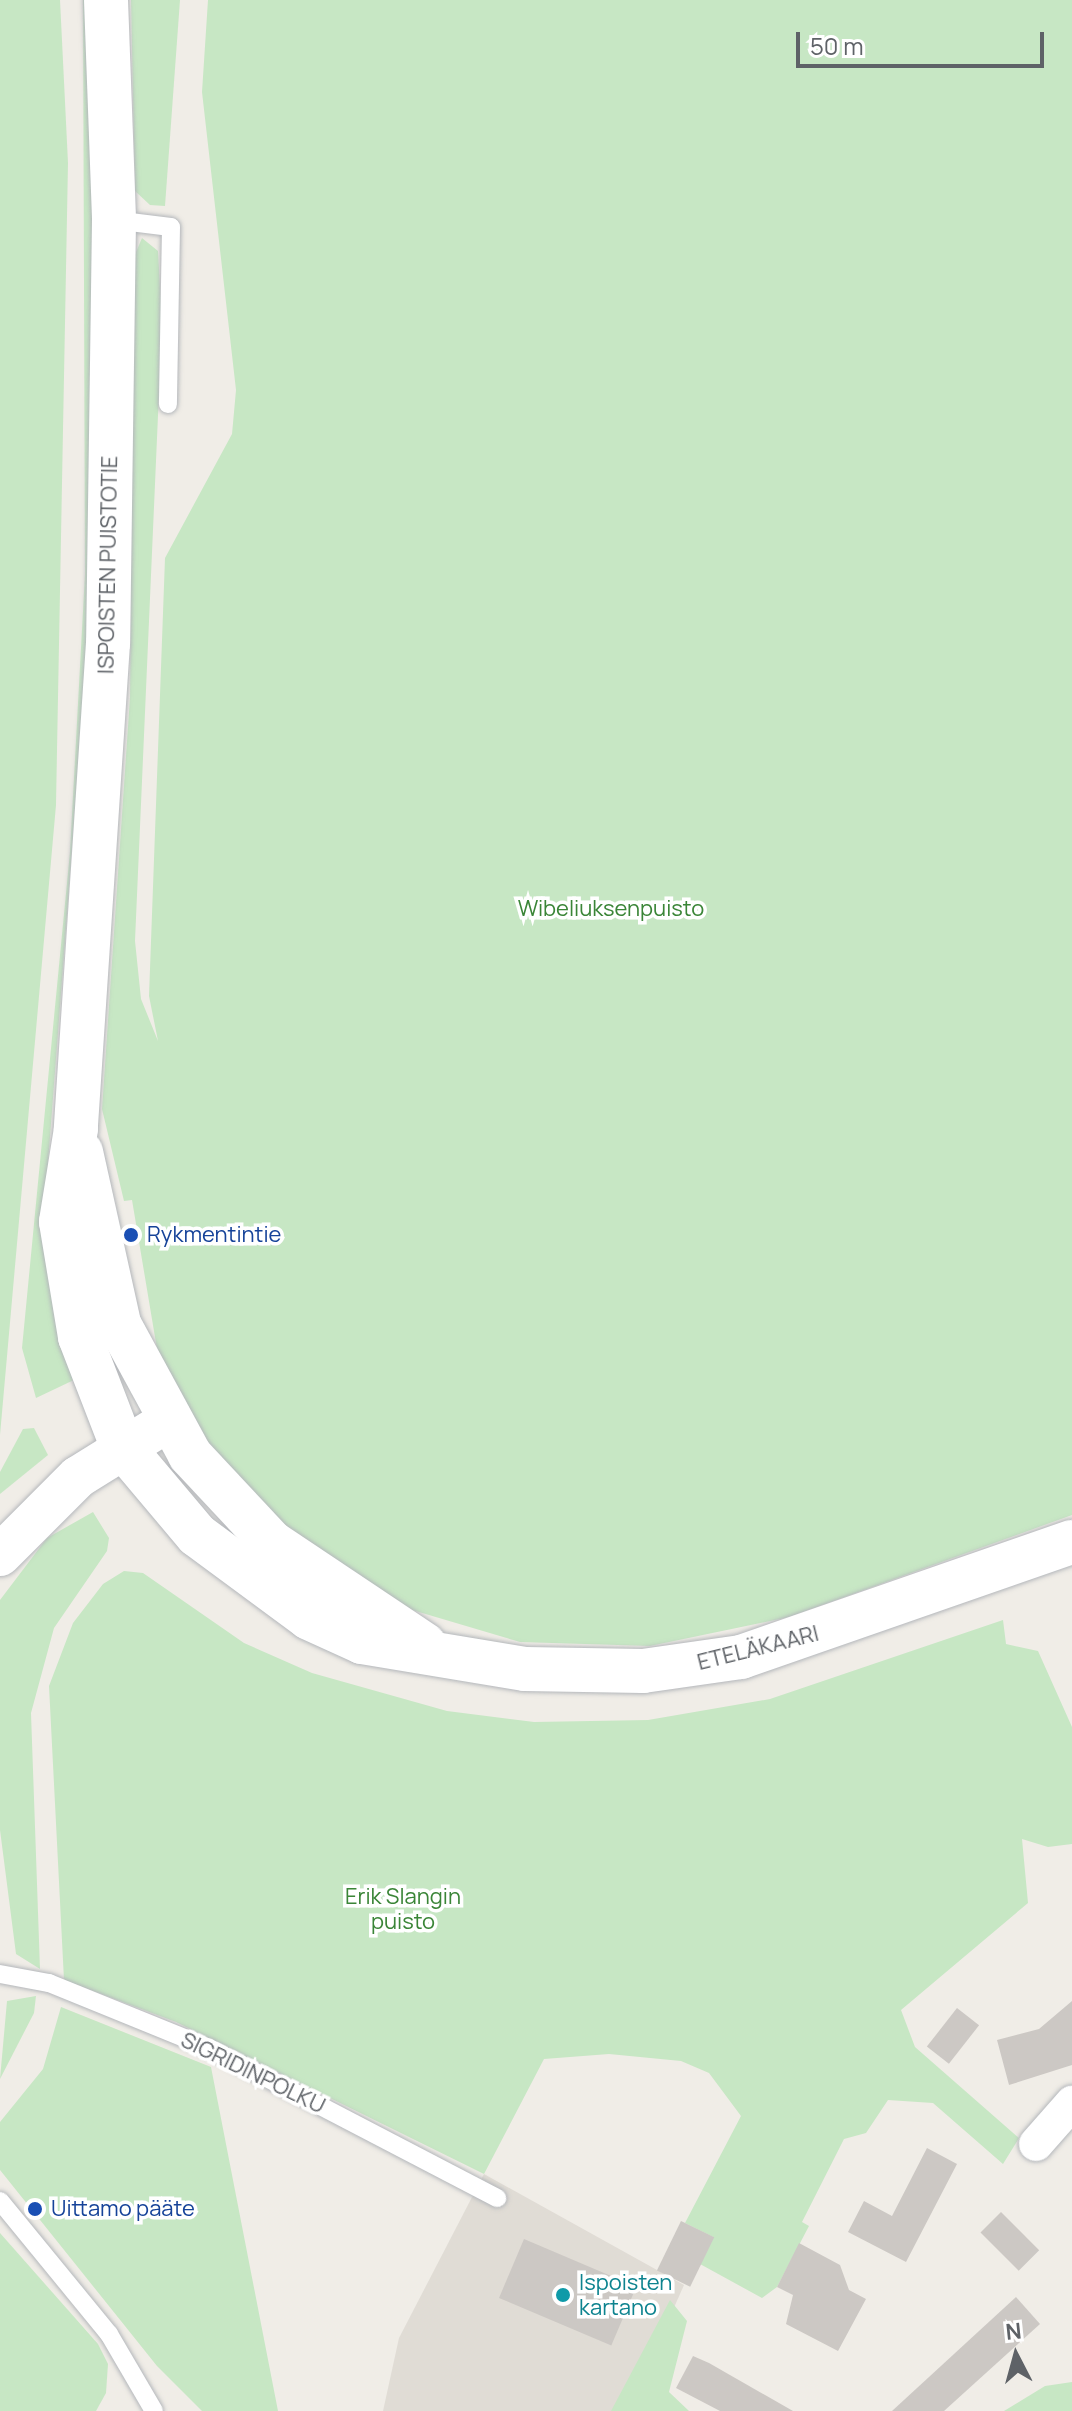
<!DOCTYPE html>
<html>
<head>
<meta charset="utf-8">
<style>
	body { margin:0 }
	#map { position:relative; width:1072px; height:2411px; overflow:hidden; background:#f0ede7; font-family:Manrope,sans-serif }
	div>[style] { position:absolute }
	.education>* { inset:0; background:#e0dcd5 }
	.green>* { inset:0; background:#c7e7c4 }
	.building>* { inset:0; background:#ccc8c4; transform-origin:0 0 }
	.roads { filter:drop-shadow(0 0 2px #b4b7bb) drop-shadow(0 0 2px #b4b7bb) }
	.service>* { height:18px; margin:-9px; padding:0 9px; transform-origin:9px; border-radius:9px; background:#fff }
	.minor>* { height:34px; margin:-17px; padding:0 17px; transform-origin:17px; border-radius:17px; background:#fff }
	.tertiary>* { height:42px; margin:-21px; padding:0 21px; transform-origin:21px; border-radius:21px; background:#fff }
	.secondary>* { height:44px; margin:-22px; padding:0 22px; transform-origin:22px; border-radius:22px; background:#fff }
	.dots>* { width:22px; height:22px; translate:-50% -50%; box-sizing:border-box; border:4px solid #fff; border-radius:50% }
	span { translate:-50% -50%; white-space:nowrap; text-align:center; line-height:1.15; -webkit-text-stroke:7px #fff; paint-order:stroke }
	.street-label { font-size:22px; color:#5e6267 }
	.park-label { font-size:22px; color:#3a8537 }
	.transit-label { font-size:22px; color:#164399 }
	.left { translate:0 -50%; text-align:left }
	.culture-label { font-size:22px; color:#0d838f }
	.north { position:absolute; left:976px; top:2315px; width:80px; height:80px; -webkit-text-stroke:6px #fff; paint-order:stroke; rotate:354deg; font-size:22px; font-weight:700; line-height:32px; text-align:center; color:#5e6267 }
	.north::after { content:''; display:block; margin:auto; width:28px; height:36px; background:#5e6267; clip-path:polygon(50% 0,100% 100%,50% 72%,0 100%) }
	.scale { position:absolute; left:796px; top:32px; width:248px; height:36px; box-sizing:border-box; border:4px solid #5e6267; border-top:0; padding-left:10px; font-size:24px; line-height:28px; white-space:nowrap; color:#5e6267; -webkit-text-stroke:6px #fff; paint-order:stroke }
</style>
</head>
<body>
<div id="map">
	<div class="education">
		<i style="clip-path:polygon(484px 2174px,684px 2285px,628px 2411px,383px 2411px,399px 2338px)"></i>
	</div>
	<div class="green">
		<i style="clip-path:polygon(0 0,60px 0,68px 163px,56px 805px,0 1435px)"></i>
		<i style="clip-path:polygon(83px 0,92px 0,93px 575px,48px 1163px,76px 1379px,36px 1398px,22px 1348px,70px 852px,85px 574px)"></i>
		<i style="clip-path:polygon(131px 0,180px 0,165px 206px,150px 205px,135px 191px)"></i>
		<i style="clip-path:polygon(208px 0,1072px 0,1072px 1515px,789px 1617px,650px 1646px,520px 1642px,375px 1599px,214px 1469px,157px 1349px,132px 1200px,124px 1201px,102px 1109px,130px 697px,134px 257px,142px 238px,158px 251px,162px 324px,135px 941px,141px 999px,158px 1041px,149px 996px,165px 558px,232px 434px,236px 390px,202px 92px)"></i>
		<i style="clip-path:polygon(34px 1428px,48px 1455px,0 1494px,0 1472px,23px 1429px)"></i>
		<i style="clip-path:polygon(93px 1512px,109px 1538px,107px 1551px,54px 1628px,31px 1713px,40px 1969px,16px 1954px,0 1830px,0 1600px,47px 1538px)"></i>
		<i style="clip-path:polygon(124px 1571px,143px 1573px,244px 1643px,312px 1673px,447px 1711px,534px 1722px,648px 1720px,770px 1699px,1003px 1620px,1006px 1644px,1038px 1651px,1072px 1727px,1072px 1844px,1048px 1847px,1022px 1839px,1028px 1903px,901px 2010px,915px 2047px,1019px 2138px,1003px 2164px,933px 2103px,888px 2100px,866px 2133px,844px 2139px,802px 2222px,809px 2226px,777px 2287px,762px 2298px,700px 2264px,713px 2237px,685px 2223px,741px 2116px,709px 2073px,681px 2061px,609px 2054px,544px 2059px,484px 2174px,176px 2022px,64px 1980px,49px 1686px,73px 1623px,103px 1584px)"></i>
		<i style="clip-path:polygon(36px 1996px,34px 2013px,0 2079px,7px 2001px)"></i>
		<i style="clip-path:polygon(61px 2007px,211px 2067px,278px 2411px,202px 2411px,157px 2366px,0 2170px,0 2122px,43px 2069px)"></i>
		<i style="clip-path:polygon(0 2233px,98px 2344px,108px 2364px,106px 2393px,96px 2411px,0 2411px)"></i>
		<i style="clip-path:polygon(670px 2300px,687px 2321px,669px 2392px,689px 2411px,611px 2411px)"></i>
		<i style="clip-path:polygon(1072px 2382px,1072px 2411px,1004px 2411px,1045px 2386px)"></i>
	</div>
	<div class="building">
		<i style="clip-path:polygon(1072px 2001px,1072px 2065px,1009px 2085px,997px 2040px,1039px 2029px)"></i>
		<i style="left:957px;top:2008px;width:28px;height:49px;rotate:38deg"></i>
		<i style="clip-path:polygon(927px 2148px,957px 2164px,906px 2262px,848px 2232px,864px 2201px,892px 2216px)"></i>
		<i style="left:1001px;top:2212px;width:54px;height:29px;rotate:45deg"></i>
		<i style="left:681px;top:2221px;width:37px;height:55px;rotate:26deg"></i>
		<i style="left:524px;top:2239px;width:122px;height:64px;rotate:23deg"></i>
		<i style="clip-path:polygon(799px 2243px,840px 2265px,849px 2290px,866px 2299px,838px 2351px,786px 2324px,793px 2295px,777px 2287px)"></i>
		<i style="clip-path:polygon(1016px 2297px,1040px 2324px,944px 2411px,892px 2411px)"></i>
		<i style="clip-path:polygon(693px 2356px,709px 2363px,793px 2411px,720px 2411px,676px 2388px)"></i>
	</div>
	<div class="roads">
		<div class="service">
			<i style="left:114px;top:220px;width:57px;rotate:7deg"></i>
			<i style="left:171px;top:227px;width:177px;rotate:91deg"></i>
			<i style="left:0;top:1974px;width:50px;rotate:10.4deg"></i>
			<i style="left:49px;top:1983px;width:173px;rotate:22.1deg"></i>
			<i style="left:209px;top:2048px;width:325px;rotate:27.5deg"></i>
			<i style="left:0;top:2201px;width:172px;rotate:50.7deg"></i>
			<i style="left:109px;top:2334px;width:89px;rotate:59.7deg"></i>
		</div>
		<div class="minor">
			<i style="left:1036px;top:2144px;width:55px;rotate:-48.7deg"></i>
		</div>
		<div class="tertiary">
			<i style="left:0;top:1555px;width:110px;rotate:-45deg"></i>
			<i style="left:78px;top:1477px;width:106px;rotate:-31.9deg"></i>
		</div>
		<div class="secondary">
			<i style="left:106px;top:0;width:220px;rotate:87.9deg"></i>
			<i style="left:114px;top:220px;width:423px;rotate:90.8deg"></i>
			<i style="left:108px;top:643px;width:487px;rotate:93.8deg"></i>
			<i style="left:76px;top:1129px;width:94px;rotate:99.2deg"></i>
			<i style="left:61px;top:1222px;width:117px;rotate:80.6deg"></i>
			<i style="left:80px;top:1337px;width:117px;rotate:68.9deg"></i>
			<i style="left:122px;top:1446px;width:116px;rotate:49.9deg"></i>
			<i style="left:197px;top:1535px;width:139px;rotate:36.5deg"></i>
			<i style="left:309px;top:1618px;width:58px;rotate:24.4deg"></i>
			<i style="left:362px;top:1642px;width:165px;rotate:9.4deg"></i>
			<i style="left:525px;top:1669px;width:118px;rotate:1deg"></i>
			<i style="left:643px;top:1671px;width:99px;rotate:-8.1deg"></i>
			<i style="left:741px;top:1657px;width:350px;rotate:-19.2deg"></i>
			<i style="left:81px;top:1152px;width:176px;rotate:77.5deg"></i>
			<i style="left:119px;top:1324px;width:149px;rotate:61.5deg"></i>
			<i style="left:190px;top:1455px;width:119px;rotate:47deg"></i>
			<i style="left:271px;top:1542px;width:185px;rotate:33.8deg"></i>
		</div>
	</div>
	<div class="dots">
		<i style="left:131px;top:1235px;background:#1a4fb4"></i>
		<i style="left:35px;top:2209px;background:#1a4fb4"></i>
		<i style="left:563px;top:2295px;background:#0f9aa8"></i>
	</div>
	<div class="street-label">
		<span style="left:108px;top:565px;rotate:-89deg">ISPOISTEN PUISTOTIE</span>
		<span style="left:758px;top:1648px;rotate:-14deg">ETELÄKAARI</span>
		<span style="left:253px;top:2073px;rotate:26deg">SIGRIDINPOLKU</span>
	</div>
	<div class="park-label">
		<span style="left:611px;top:909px">Wibeliuksenpuisto</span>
		<span style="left:403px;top:1909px">Erik Slangin<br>puisto</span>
	</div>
	<div class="transit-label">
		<span class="left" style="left:147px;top:1235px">Rykmentintie</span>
		<span class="left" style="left:51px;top:2209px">Uittamo pääte</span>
	</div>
	<div class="culture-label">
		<span class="left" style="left:579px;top:2295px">Ispoisten<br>kartano</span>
	</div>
	<div class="north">N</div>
	<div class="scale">50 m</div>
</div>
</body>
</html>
